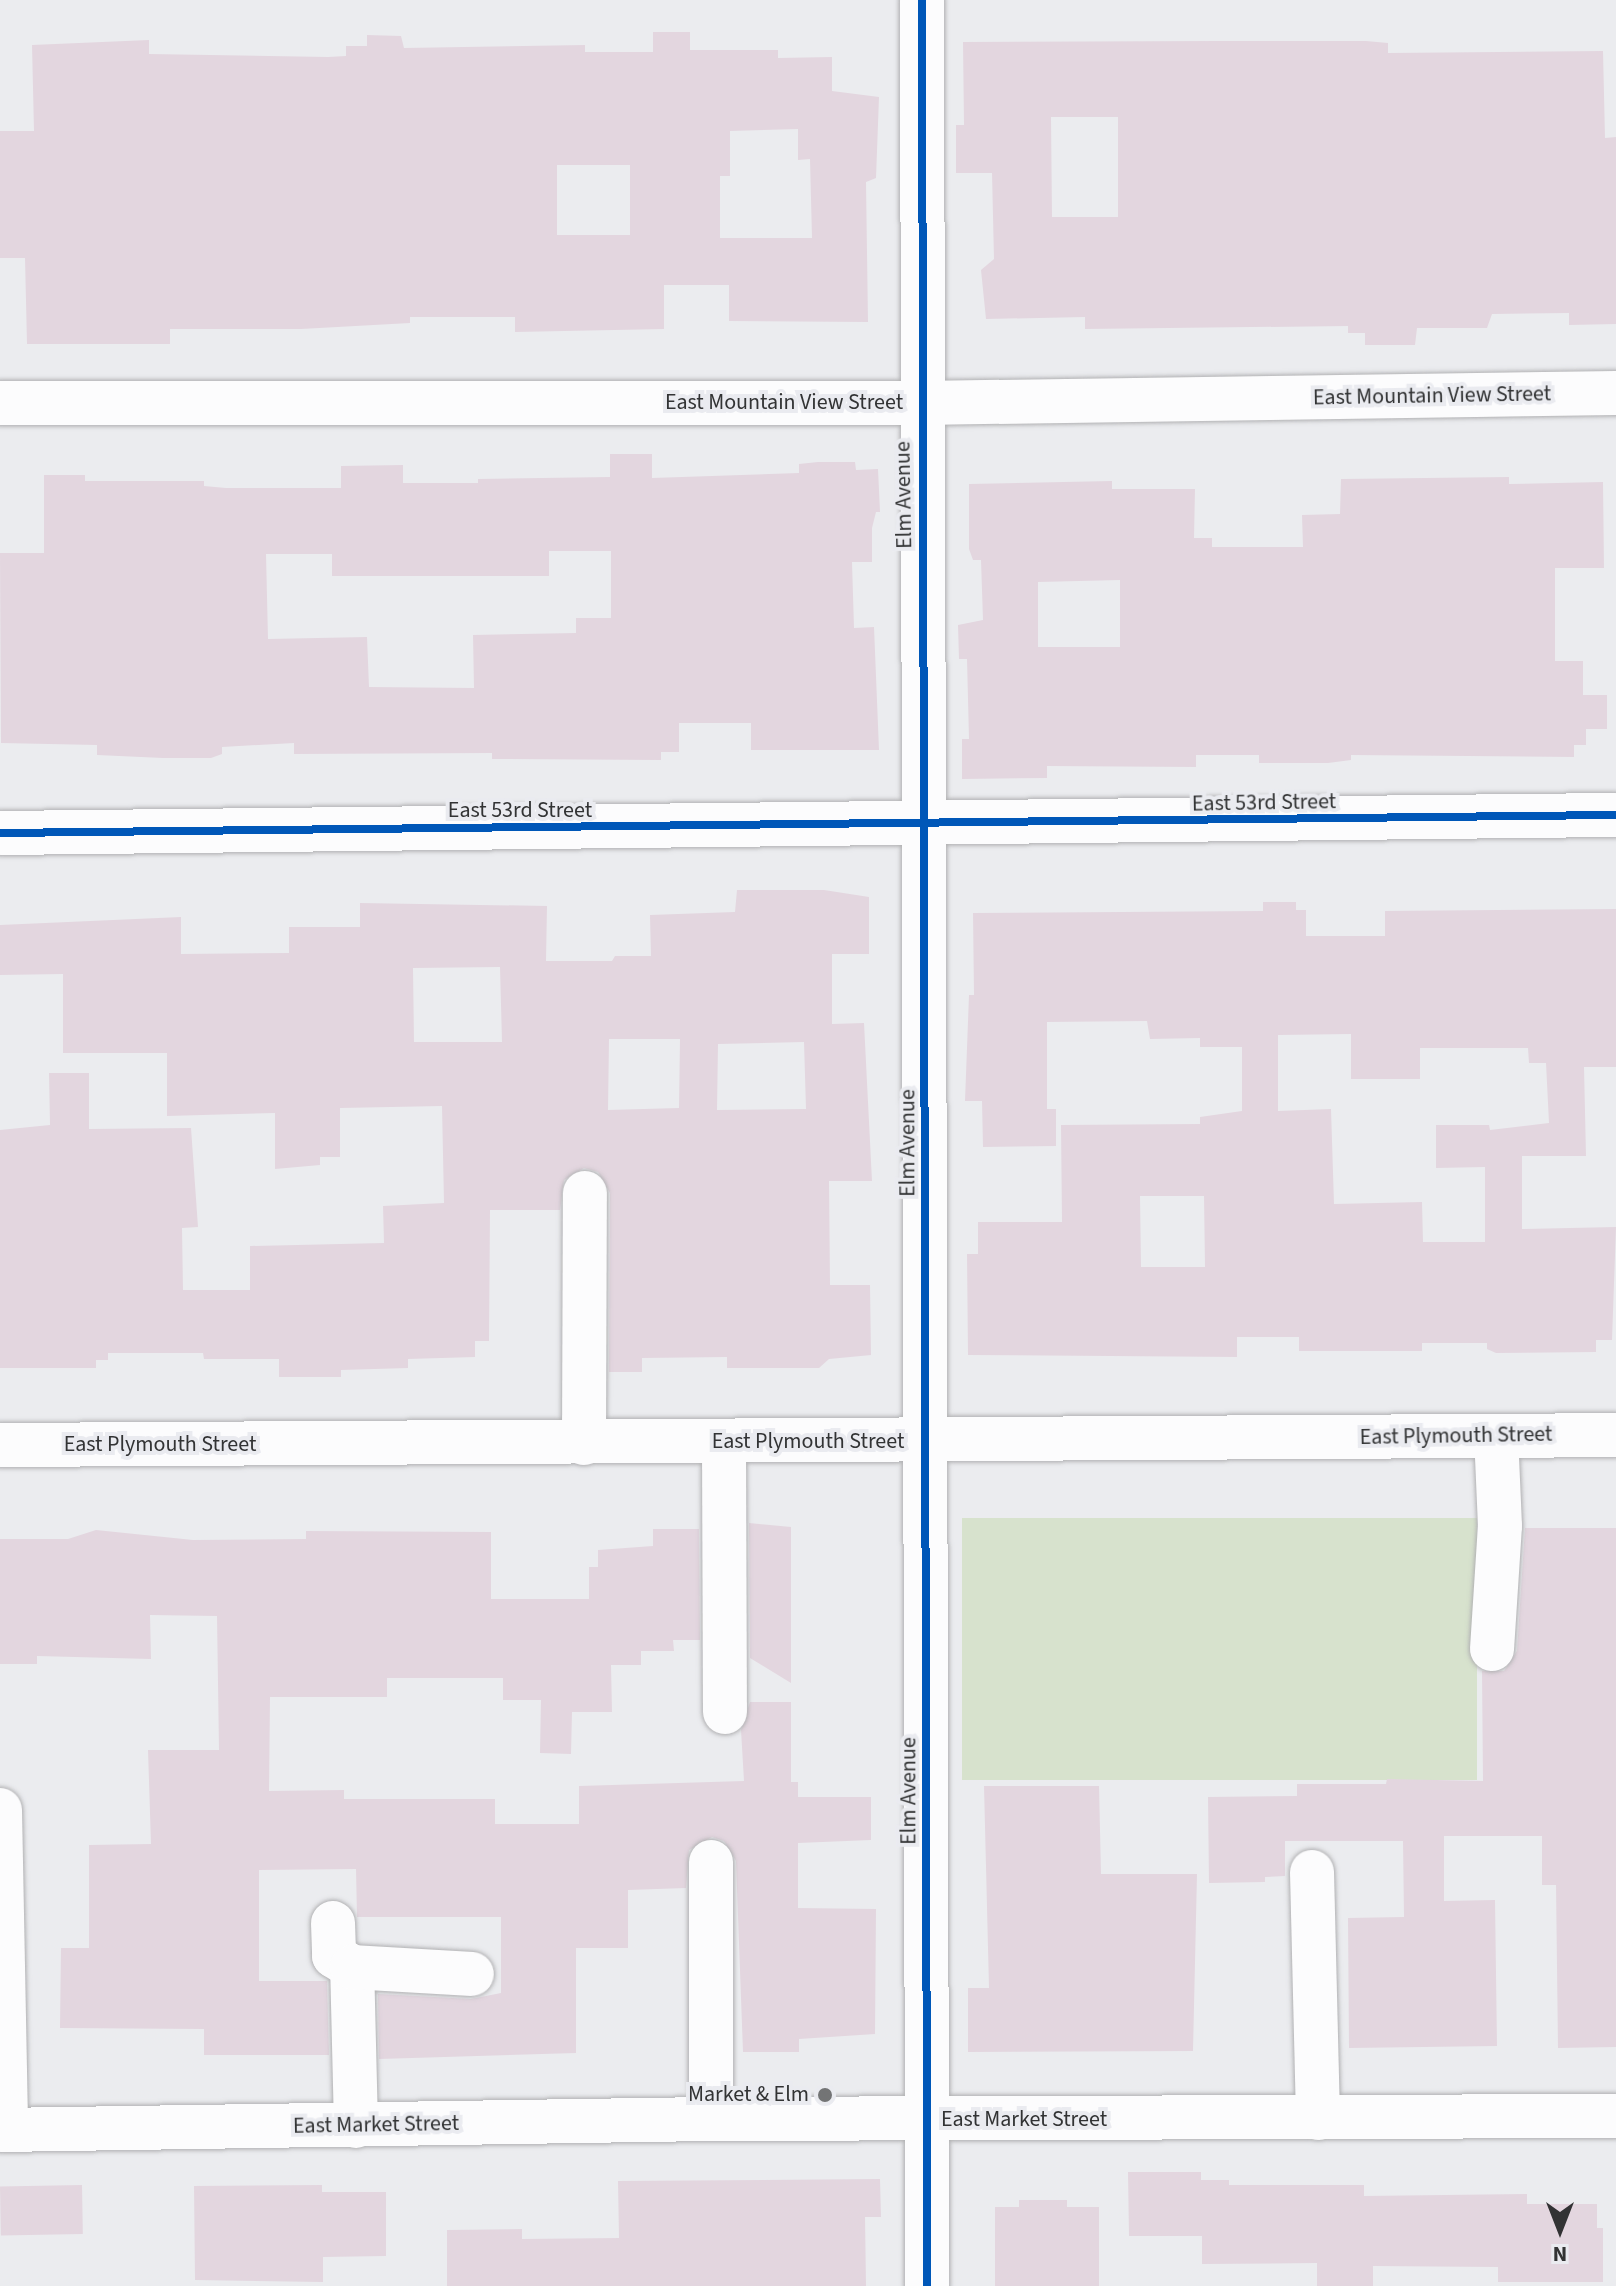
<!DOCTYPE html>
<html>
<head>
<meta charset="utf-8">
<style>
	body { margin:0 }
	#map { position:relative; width:1616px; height:2286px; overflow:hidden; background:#ebecef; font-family:"Source Sans 3",sans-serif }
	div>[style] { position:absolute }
	.green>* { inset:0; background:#d7e2cd; transform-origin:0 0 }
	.building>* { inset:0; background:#e3d6df; transform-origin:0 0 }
	.roads { filter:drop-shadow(0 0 2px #b1b1b3) drop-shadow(0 0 2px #b1b1b3) }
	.minor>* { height:44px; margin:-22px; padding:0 22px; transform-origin:22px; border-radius:22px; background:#fcfcfd }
	.cycleway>* { height:8px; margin:-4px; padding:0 4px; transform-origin:4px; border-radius:4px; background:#0057b8 }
	.dots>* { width:22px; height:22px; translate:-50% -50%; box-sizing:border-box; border:4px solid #eaebf0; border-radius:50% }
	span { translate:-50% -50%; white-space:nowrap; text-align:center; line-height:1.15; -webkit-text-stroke:8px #eaebf0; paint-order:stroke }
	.street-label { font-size:22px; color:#323334 }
	.poi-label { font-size:22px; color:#323334 }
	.right { translate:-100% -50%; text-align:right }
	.north { position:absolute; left:1520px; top:2190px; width:80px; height:80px; -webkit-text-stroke:6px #eaebf0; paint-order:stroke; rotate:180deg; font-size:22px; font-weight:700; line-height:32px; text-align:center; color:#323334 }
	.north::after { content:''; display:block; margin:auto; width:28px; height:36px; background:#323334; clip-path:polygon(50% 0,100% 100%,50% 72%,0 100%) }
</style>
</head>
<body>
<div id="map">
	<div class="green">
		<i style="left:1477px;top:1518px;width:262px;height:515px;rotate:90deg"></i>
	</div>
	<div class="building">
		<i style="clip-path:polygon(evenodd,653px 32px,690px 32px,690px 50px,778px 50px,778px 58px,832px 57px,832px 91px,879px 97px,876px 178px,866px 182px,868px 322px,729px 321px,729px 285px,664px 285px,664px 329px,515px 332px,515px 317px,410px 317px,410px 323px,301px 329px,170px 329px,170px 344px,27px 344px,25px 258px,0 258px,0 131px,34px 131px,32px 45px,149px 40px,149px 54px,328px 57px,346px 56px,346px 46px,367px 46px,367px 35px,401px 36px,404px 48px,585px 45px,585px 52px,653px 52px,653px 32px,798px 129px,798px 160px,810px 159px,812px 238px,720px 238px,720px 176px,730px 176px,730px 131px,798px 129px,653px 32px,557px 165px,630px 165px,630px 235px,557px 235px,557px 165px)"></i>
		<i style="clip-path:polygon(evenodd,1219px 41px,1366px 41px,1388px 43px,1388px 53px,1603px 51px,1605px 138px,1616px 137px,1616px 324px,1569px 325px,1569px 313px,1492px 314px,1487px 328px,1417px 328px,1415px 345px,1365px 345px,1365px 333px,1348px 333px,1348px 326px,1085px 329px,1085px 317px,986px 319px,981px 270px,994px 259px,992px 173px,956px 173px,956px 125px,964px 125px,963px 42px,1219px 41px,1051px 117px,1118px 117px,1118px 217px,1052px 217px,1051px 117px)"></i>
		<i style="clip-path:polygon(evenodd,610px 454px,652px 454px,652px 478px,799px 473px,799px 464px,818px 462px,855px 462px,856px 470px,878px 469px,880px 512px,876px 512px,872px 528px,872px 562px,852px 562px,854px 628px,874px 627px,879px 750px,751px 750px,751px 723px,679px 723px,679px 752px,661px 752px,661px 760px,492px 759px,492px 753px,294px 754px,294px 743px,222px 747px,222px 754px,211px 758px,163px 758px,97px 755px,97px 745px,1px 743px,0 553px,44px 553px,44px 475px,85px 475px,85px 481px,204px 481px,204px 486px,226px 488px,341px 488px,341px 466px,403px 465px,403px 483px,478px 483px,478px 479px,610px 477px,610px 454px,549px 551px,611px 551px,611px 618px,576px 618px,576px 633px,473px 635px,474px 688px,369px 687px,367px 637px,268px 639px,266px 554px,332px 554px,332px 576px,549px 576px,549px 551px)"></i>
		<i style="clip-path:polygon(evenodd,1509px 477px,1509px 484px,1603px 482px,1604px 568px,1555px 568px,1555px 661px,1583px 661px,1583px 695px,1607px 695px,1607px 729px,1586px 729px,1586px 745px,1574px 745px,1574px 757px,1351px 755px,1351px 760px,1328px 763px,1259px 763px,1259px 755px,1196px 755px,1196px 767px,1047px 766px,1047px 778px,962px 779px,962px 739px,969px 739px,967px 659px,959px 659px,958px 625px,983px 620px,981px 560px,973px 560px,969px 549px,969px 484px,1112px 481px,1112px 489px,1195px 489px,1194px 538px,1212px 538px,1212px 547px,1303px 547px,1302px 515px,1340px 514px,1341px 479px,1509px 477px,1120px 580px,1120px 647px,1038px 647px,1038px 582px,1120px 580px)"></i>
		<i style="clip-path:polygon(evenodd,737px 890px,824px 890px,869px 897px,869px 954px,832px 954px,832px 1024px,864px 1023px,872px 1181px,829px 1181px,830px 1285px,870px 1285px,871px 1355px,829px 1359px,819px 1368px,727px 1368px,727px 1357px,642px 1358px,642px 1372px,609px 1372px,610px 1193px,598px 1172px,584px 1168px,564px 1180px,560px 1210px,490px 1210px,489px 1341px,475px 1341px,475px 1357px,408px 1359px,408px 1368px,341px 1370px,341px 1377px,279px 1377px,279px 1359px,204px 1359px,203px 1353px,108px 1353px,108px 1360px,96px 1360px,96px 1368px,0 1368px,0 1130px,50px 1125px,49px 1073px,89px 1073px,89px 1129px,191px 1128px,198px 1227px,182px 1228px,183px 1290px,250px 1290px,250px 1246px,384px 1243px,383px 1206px,444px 1203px,442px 1106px,340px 1108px,340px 1157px,320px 1157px,320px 1165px,275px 1169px,275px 1113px,167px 1116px,167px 1053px,63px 1053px,63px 974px,0 975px,0 925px,181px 917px,181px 954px,289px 953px,289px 927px,360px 927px,360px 903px,547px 906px,546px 961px,612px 961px,615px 956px,651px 956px,650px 915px,735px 912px,737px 890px,500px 967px,502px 1042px,414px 1042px,413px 968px,500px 967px,737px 890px,609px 1039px,680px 1039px,679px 1108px,608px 1110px,609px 1039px,737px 890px,804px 1042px,806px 1109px,717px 1110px,718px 1044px,804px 1042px)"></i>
		<i style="clip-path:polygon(evenodd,1263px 902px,1296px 902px,1296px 910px,1306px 910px,1306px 936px,1385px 936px,1385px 911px,1616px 909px,1616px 1067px,1584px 1067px,1586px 1156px,1522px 1156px,1522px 1229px,1616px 1227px,1612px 1340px,1596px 1340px,1596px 1352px,1496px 1353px,1487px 1349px,1487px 1343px,1422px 1343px,1422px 1351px,1299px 1351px,1299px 1337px,1237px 1337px,1237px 1357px,968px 1355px,967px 1254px,978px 1254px,978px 1222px,1062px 1222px,1061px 1125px,1200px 1124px,1200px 1117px,1242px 1111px,1242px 1047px,1200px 1047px,1200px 1038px,1150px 1039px,1147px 1021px,1047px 1022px,1047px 1109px,1056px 1109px,1056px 1146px,983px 1147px,982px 1101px,965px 1101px,969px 995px,974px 995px,973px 913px,1263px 911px,1263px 902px,1351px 1034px,1351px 1079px,1420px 1079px,1420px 1048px,1528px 1048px,1529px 1063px,1546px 1063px,1549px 1123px,1490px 1130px,1489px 1125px,1436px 1125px,1436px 1168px,1485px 1167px,1485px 1242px,1423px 1242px,1422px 1202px,1334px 1204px,1331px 1109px,1278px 1111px,1278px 1035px,1351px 1034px,1263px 902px,1140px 1196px,1204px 1196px,1205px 1267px,1141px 1267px,1140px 1196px)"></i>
		<i style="clip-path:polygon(749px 1523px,791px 1527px,791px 1683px,750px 1658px)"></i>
		<i style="clip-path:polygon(1525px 1528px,1616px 1528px,1616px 2047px,1558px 2048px,1556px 1885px,1542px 1885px,1542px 1836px,1444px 1836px,1444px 1901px,1495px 1900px,1497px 2046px,1349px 2048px,1348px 1918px,1404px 1917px,1403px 1841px,1285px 1841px,1285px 1876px,1265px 1877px,1265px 1882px,1209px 1883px,1208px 1797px,1297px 1796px,1297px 1784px,1386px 1784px,1387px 1779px,1483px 1781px,1482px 1671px,1504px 1671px,1517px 1651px)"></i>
		<i style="clip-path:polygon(653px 1529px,699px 1529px,700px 1640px,673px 1640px,674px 1651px,641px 1651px,641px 1665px,611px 1665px,612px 1712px,572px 1712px,571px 1754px,540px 1753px,541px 1700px,503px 1700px,503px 1678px,387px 1678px,387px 1697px,270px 1697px,269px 1791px,344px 1790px,344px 1799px,495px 1799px,495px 1824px,579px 1824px,579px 1786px,744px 1781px,741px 1730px,750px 1702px,791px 1702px,791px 1782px,798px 1782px,798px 1797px,871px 1797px,871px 1840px,798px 1843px,798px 1908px,876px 1909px,875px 2034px,799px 2039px,799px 2052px,743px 2052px,736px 1861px,724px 1841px,712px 1837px,689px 1850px,686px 1888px,628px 1890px,628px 1948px,576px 1948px,576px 2053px,379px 2059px,378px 1994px,471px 1999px,501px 1993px,501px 1917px,357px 1917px,356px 1869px,259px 1870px,259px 1981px,327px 1981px,329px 2055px,204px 2055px,204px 2029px,60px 2028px,61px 1948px,89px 1948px,89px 1845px,151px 1844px,148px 1750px,219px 1750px,217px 1616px,150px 1615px,151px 1659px,37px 1656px,37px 1664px,0 1664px,0 1539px,68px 1539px,96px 1530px,193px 1540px,306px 1539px,306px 1531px,491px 1532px,491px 1599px,589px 1599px,589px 1567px,598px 1567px,598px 1550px,653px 1546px)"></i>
		<i style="clip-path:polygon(984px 1786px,1099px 1786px,1101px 1874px,1197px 1874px,1193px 2051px,968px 2052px,968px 1988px,989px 1988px)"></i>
		<i style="clip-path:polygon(1128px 2172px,1201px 2172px,1201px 2180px,1229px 2180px,1229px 2185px,1364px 2185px,1364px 2196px,1527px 2194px,1527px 2204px,1597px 2204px,1597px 2228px,1603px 2228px,1603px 2282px,1498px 2282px,1498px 2267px,1373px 2266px,1373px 2286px,1317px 2286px,1317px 2263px,1202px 2264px,1202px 2236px,1129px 2236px)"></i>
		<i style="clip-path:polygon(880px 2179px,881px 2217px,865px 2217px,866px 2286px,447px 2286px,447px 2230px,522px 2229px,522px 2239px,619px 2238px,618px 2181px)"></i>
		<i style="left:82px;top:2185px;width:49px;height:82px;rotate:89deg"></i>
		<i style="clip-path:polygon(322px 2185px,322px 2192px,386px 2192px,386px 2256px,323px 2257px,323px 2282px,195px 2280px,194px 2186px)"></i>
		<i style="clip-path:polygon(1019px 2200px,1067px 2200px,1067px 2207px,1099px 2207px,1099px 2286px,995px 2286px,995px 2207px,1019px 2207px)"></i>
	</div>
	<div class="roads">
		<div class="minor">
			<i style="left:922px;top:0;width:2286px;rotate:89.87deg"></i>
			<i style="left:0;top:403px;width:921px"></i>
			<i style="left:921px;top:403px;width:695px;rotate:-0.82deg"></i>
			<i style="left:0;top:833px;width:1616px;rotate:-0.64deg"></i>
			<i style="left:724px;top:1442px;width:270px;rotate:89.8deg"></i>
			<i style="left:584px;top:1443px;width:250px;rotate:-89.8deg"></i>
			<i style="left:0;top:1445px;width:1616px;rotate:-0.35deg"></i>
			<i style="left:1492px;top:1649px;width:123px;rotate:-86.3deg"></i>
			<i style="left:1500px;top:1526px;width:90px;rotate:-92.5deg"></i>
			<i style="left:0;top:1810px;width:320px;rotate:88.9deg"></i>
			<i style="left:711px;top:1862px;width:257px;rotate:90deg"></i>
			<i style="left:1312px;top:1872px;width:246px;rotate:88.6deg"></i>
			<i style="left:333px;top:1923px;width:33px;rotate:88deg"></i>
			<i style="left:334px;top:1956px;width:21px;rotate:31deg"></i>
			<i style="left:356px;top:2126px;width:159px;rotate:-91.4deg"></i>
			<i style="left:352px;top:1967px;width:120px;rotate:3.3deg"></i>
			<i style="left:0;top:2130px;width:711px;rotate:-0.89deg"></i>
			<i style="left:711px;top:2119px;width:905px;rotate:-0.19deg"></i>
		</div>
	</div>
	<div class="cycleway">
		<i style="left:922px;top:0;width:2286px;rotate:89.87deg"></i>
		<i style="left:0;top:833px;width:1616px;rotate:-0.64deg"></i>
	</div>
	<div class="dots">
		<i style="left:825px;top:2095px;background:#737475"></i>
	</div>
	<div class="street-label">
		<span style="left:1432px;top:396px;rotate:-1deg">East Mountain View Street</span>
		<span style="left:784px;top:403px">East Mountain View Street</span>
		<span style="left:904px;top:495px;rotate:-91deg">Elm Avenue</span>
		<span style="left:1264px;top:803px;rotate:-1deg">East 53rd Street</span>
		<span style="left:520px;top:811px">East 53rd Street</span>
		<span style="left:908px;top:1143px;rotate:-90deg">Elm Avenue</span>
		<span style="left:1456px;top:1436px;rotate:-1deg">East Plymouth Street</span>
		<span style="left:808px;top:1442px">East Plymouth Street</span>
		<span style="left:160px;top:1445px">East Plymouth Street</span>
		<span style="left:909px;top:1791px;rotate:-90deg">Elm Avenue</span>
		<span style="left:1024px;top:2120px">East Market Street</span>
		<span style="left:376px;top:2125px;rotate:-1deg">East Market Street</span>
	</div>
	<div class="poi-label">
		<span class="right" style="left:809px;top:2095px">Market &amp; Elm</span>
	</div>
	<div class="north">N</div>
</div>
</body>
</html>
